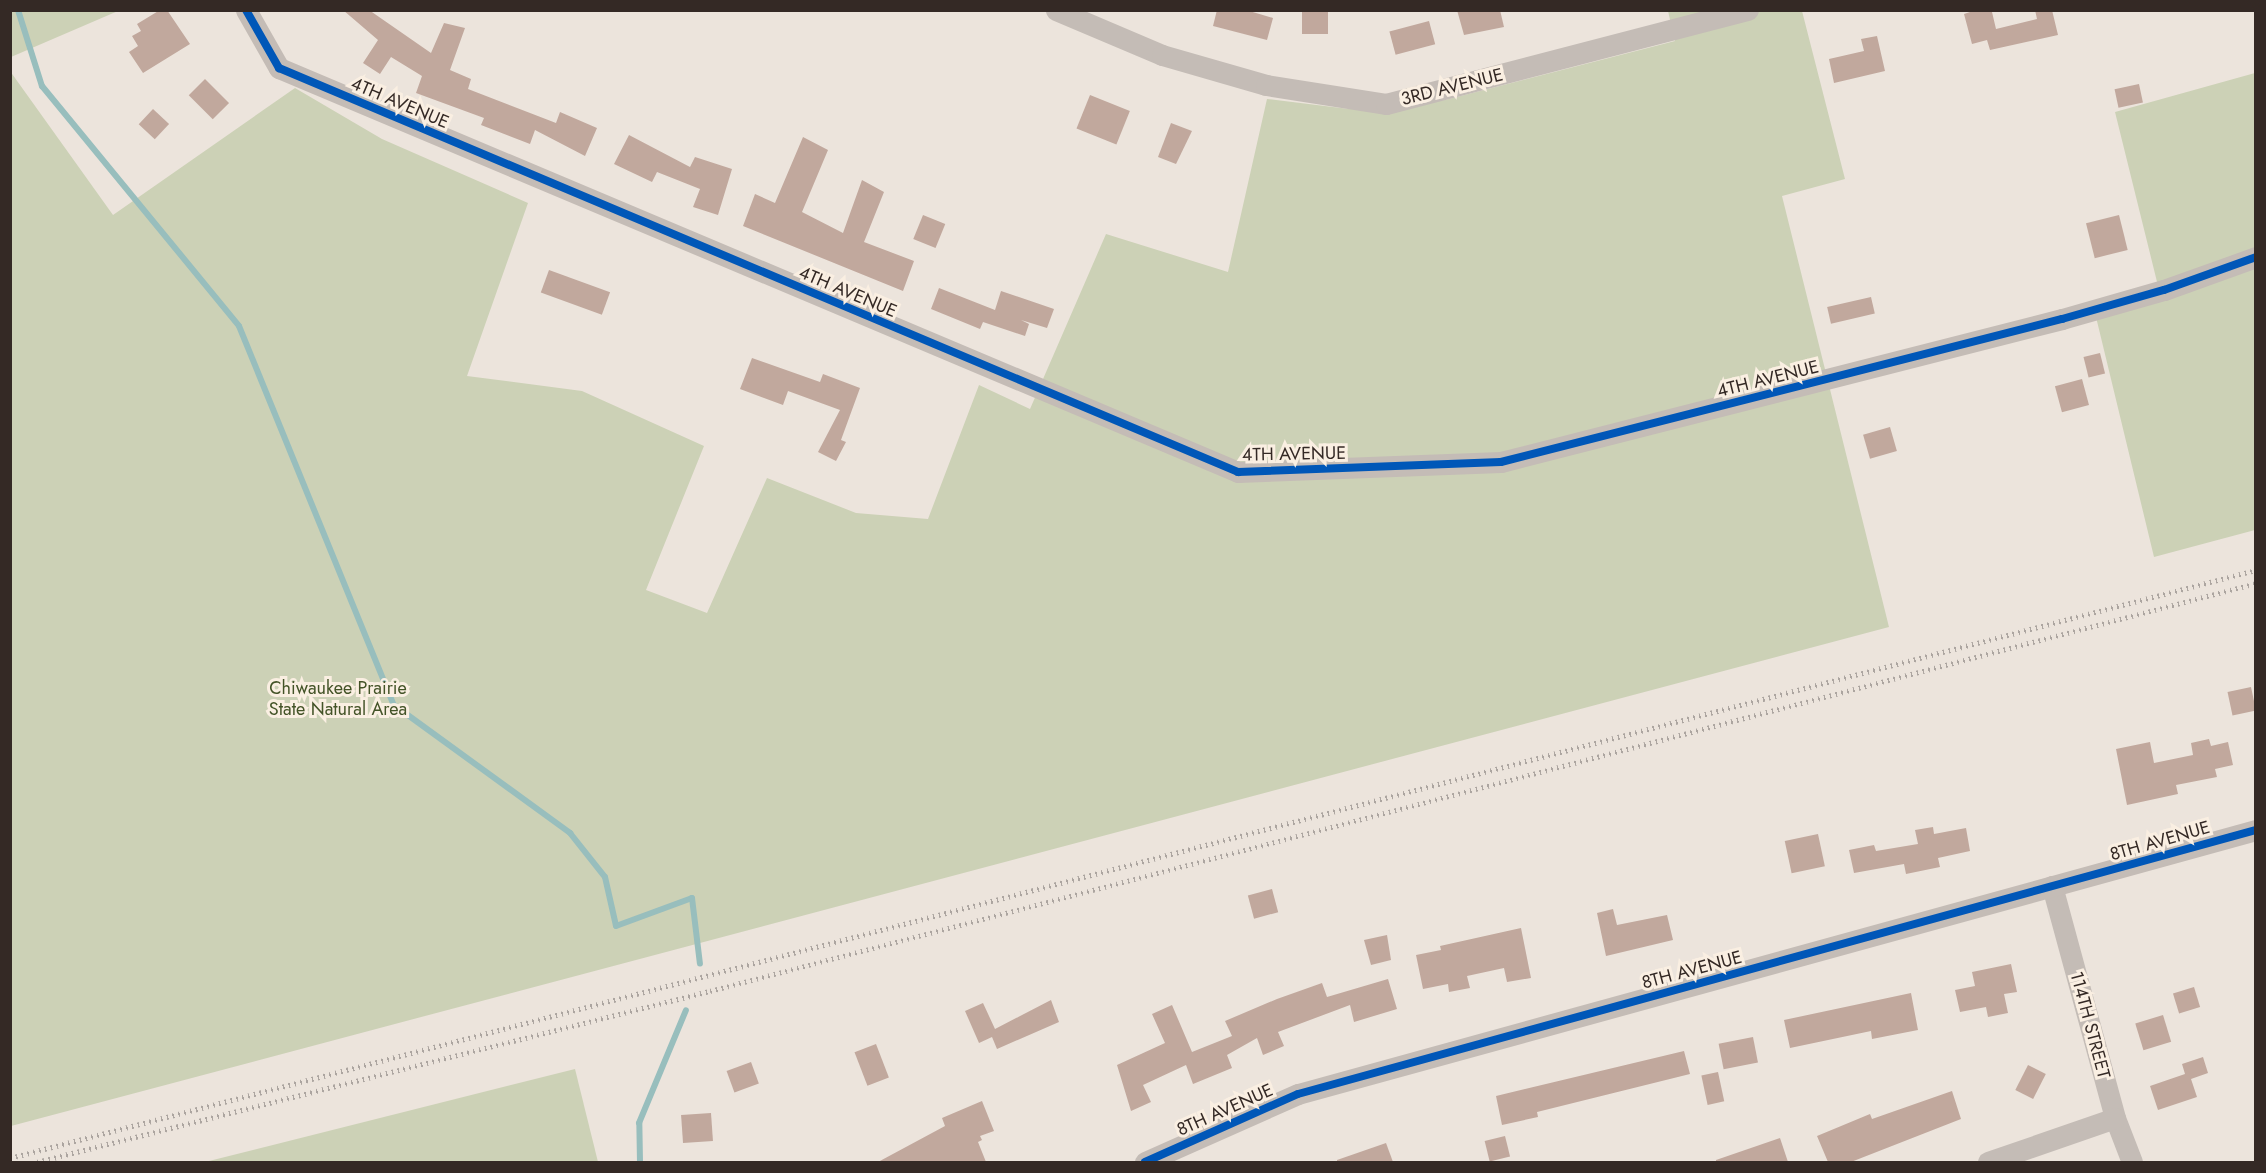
<!DOCTYPE html>
<html>
<head>
<meta charset="utf-8">
<style>
	body { margin:0 }
	#map { position:relative; width:2266px; height:1173px; overflow:hidden; background:#ece4dc; font-family:Jost,sans-serif }
	div>[style] { position:absolute }
	.green>* { inset:0; background:#ccd1b6 }
	.stream>* { height:6px; margin:-3px; padding:0 3px; transform-origin:3px; border-radius:3px; background:#98bebd }
	.building>* { inset:0; background:#c1a89d; transform-origin:0 0 }
	.minor>* { height:21px; margin:-10.5px; padding:0 10.5px; transform-origin:10.5px; border-radius:10.5px; background:#c4bcb6 }
	.rail>* { height:4.5px; margin-top:-2.25px; transform-origin:0; background:repeating-linear-gradient(90deg,#aca5a0 0 1.5px,transparent 0 6px) }
	.cycleway>* { height:8px; margin:-4px; padding:0 4px; transform-origin:4px; border-radius:4px; background:#0057b8 }
	span { translate:-50% -50%; white-space:nowrap; text-align:center; line-height:1.15; -webkit-text-stroke:6px #faefe2; paint-order:stroke }
	.street-label { font-size:18px; color:#342925 }
	.park-label { font-size:18px; color:#435327 }
	.frame { position:absolute; inset:0; border:12px solid #342925; pointer-events:none }
</style>
</head>
<body>
<div id="map">
	<div class="green">
		<i style="clip-path:polygon(11px 10px,118px 10px,118px 11px,11px 57px)"></i>
		<i style="clip-path:polygon(1668px 11px,1802px 11px,1845px 179px,1782px 196px,1889px 627px,11px 1126px,10px 71px,113px 215px,295px 88px,382px 139px,528px 203px,467px 376px,582px 391px,704px 446px,646px 590px,707px 613px,767px 478px,856px 513px,928px 519px,979px 385px,1030px 409px,1106px 234px,1228px 272px,1267px 99px,1349px 109px,1445px 100px,1675px 41px)"></i>
		<i style="clip-path:polygon(2255px 73px,2255px 530px,2154px 557px,2096px 317px,2161px 298px,2115px 112px)"></i>
		<i style="clip-path:polygon(575px 1069px,598px 1162px,205px 1162px)"></i>
	</div>
	<div class="stream">
		<i style="left:18px;top:10px;width:80px;rotate:72.5deg"></i>
		<i style="left:42px;top:86px;width:310px;rotate:50.6deg"></i>
		<i style="left:239px;top:326px;width:409px;rotate:67.8deg"></i>
		<i style="left:394px;top:705px;width:218px;rotate:36deg"></i>
		<i style="left:570px;top:833px;width:56px;rotate:51.5deg"></i>
		<i style="left:605px;top:877px;width:50px;rotate:77.3deg"></i>
		<i style="left:616px;top:926px;width:81px;rotate:-20.2deg"></i>
		<i style="left:692px;top:898px;width:66px;rotate:83.1deg"></i>
		<i style="left:640px;top:1162px;width:39px;rotate:-91deg"></i>
		<i style="left:639px;top:1123px;width:122px;rotate:-67.4deg"></i>
	</div>
	<div class="building">
		<i style="clip-path:polygon(160px 10px,167px 10px,190px 44px,143px 73px,129px 52px,138px 46px,132px 36px,141px 31px,137px 24px)"></i>
		<i style="clip-path:polygon(343px 10px,369px 10px,431px 53px,444px 23px,465px 28px,450px 70px,471px 79px,468px 89px,556px 123px,560px 112px,597px 128px,585px 156px,535px 130px,530px 144px,481px 125px,484px 118px,416px 93px,422px 76px,391px 57px,380px 74px,363px 63px,378px 40px)"></i>
		<i style="clip-path:polygon(1217px 10px,1246px 10px,1273px 18px,1267px 40px,1213px 26px)"></i>
		<i style="left:1302px;top:10px;width:26px;height:24px"></i>
		<i style="clip-path:polygon(1457px 10px,1500px 10px,1504px 27px,1464px 35px)"></i>
		<i style="clip-path:polygon(1976px 10px,1992px 12px,1996px 29px,2037px 19px,2035px 10px,2052px 10px,2058px 35px,1990px 50px,1987px 40px,1972px 44px,1964px 14px)"></i>
		<i style="left:1429px;top:21px;width:24px;height:41px;rotate:75deg"></i>
		<i style="clip-path:polygon(1877px 36px,1885px 71px,1834px 83px,1829px 59px,1864px 51px,1861px 39px)"></i>
		<i style="left:205px;top:79px;width:34px;height:23px;rotate:45deg"></i>
		<i style="left:2139px;top:84px;width:19px;height:25px;rotate:78deg"></i>
		<i style="left:1090px;top:95px;width:43px;height:36px;rotate:22deg"></i>
		<i style="left:153px;top:109px;width:22px;height:21px;rotate:43deg"></i>
		<i style="clip-path:polygon(1171px 123px,1192px 131px,1176px 164px,1158px 157px)"></i>
		<i style="clip-path:polygon(629px 135px,690px 167px,695px 157px,732px 169px,718px 215px,693px 207px,700px 189px,657px 172px,652px 182px,614px 164px)"></i>
		<i style="clip-path:polygon(803px 137px,828px 150px,802px 212px,843px 233px,862px 180px,884px 192px,864px 242px,914px 261px,903px 291px,743px 226px,755px 194px,775px 203px)"></i>
		<i style="left:923px;top:215px;width:24px;height:26px;rotate:22deg"></i>
		<i style="left:2119px;top:215px;width:36px;height:34px;rotate:76deg"></i>
		<i style="left:549px;top:270px;width:65px;height:24px;rotate:20deg"></i>
		<i style="clip-path:polygon(939px 288px,995px 310px,1001px 291px,1054px 309px,1047px 328px,1021px 320px,1029px 324px,1025px 336px,983px 322px,980px 329px,931px 309px)"></i>
		<i style="left:1871px;top:297px;width:17px;height:45px;rotate:77deg"></i>
		<i style="left:2100px;top:353px;width:21px;height:17px;rotate:76deg"></i>
		<i style="clip-path:polygon(752px 358px,820px 382px,823px 374px,860px 388px,841px 440px,846px 442px,836px 461px,818px 452px,840px 410px,788px 391px,783px 405px,740px 389px)"></i>
		<i style="left:2082px;top:379px;width:27px;height:28px;rotate:75deg"></i>
		<i style="left:1890px;top:427px;width:25px;height:28px;rotate:74deg"></i>
		<i style="left:2251px;top:687px;width:24px;height:24px;rotate:78deg"></i>
		<i style="clip-path:polygon(2209px 739px,2211px 746px,2228px 742px,2233px 765px,2215px 769px,2217px 777px,2176px 785px,2178px 794px,2127px 805px,2116px 749px,2150px 742px,2154px 763px,2193px 755px,2191px 743px)"></i>
		<i style="clip-path:polygon(1933px 827px,1934px 834px,1966px 828px,1970px 851px,1938px 858px,1940px 867px,1906px 874px,1904px 864px,1854px 873px,1849px 850px,1874px 845px,1876px 851px,1918px 844px,1915px 830px)"></i>
		<i style="left:1818px;top:834px;width:33px;height:34px;rotate:78deg"></i>
		<i style="left:1272px;top:889px;width:24px;height:25px;rotate:75deg"></i>
		<i style="clip-path:polygon(1613px 909px,1617px 925px,1667px 915px,1673px 940px,1606px 956px,1597px 913px)"></i>
		<i style="clip-path:polygon(1521px 928px,1531px 978px,1507px 982px,1504px 968px,1467px 976px,1470px 988px,1449px 992px,1448px 984px,1423px 989px,1416px 955px,1441px 950px,1440px 946px)"></i>
		<i style="clip-path:polygon(1387px 935px,1391px 960px,1371px 965px,1364px 940px)"></i>
		<i style="clip-path:polygon(2011px 964px,2017px 992px,2004px 994px,2008px 1013px,1988px 1017px,1986px 1007px,1960px 1012px,1955px 990px,1975px 986px,1972px 972px)"></i>
		<i style="clip-path:polygon(1388px 979px,1397px 1009px,1354px 1022px,1350px 1005px,1278px 1032px,1284px 1046px,1263px 1055px,1257px 1038px,1227px 1055px,1232px 1068px,1193px 1084px,1186px 1065px,1143px 1085px,1151px 1102px,1131px 1111px,1117px 1065px,1165px 1043px,1152px 1014px,1172px 1005px,1192px 1052px,1232px 1036px,1225px 1021px,1277px 999px,1322px 983px,1327px 997px)"></i>
		<i style="left:2194px;top:987px;width:21px;height:22px;rotate:73deg"></i>
		<i style="clip-path:polygon(1911px 993px,1918px 1030px,1872px 1039px,1871px 1031px,1790px 1048px,1784px 1020px)"></i>
		<i style="clip-path:polygon(1051px 1000px,1059px 1022px,997px 1049px,992px 1037px,979px 1043px,965px 1011px,983px 1003px,995px 1029px)"></i>
		<i style="left:2163px;top:1015px;width:28px;height:29px;rotate:73deg"></i>
		<i style="left:1753px;top:1037px;width:26px;height:35px;rotate:79deg"></i>
		<i style="left:876px;top:1044px;width:36px;height:23px;rotate:69deg"></i>
		<i style="clip-path:polygon(1684px 1051px,1690px 1074px,1537px 1112px,1538px 1117px,1502px 1125px,1496px 1096px)"></i>
		<i style="clip-path:polygon(2203px 1057px,2208px 1073px,2191px 1079px,2197px 1097px,2158px 1110px,2150px 1086px,2185px 1074px,2182px 1064px)"></i>
		<i style="left:751px;top:1062px;width:23px;height:26px;rotate:70deg"></i>
		<i style="left:2028px;top:1065px;width:20px;height:28px;rotate:27deg"></i>
		<i style="left:1718px;top:1072px;width:30px;height:17px;rotate:78deg"></i>
		<i style="clip-path:polygon(1952px 1091px,1961px 1119px,1851px 1162px,1828px 1162px,1817px 1136px,1870px 1114px,1872px 1119px)"></i>
		<i style="clip-path:polygon(982px 1101px,994px 1131px,980px 1136px,982px 1140px,978px 1142px,986px 1162px,878px 1162px,945px 1126px,942px 1118px)"></i>
		<i style="left:711px;top:1113px;width:28px;height:30px;rotate:86deg"></i>
		<i style="left:1505px;top:1136px;width:21px;height:21px;rotate:76deg"></i>
		<i style="clip-path:polygon(1780px 1138px,1788px 1162px,1716px 1162px,1716px 1160px)"></i>
		<i style="clip-path:polygon(1386px 1143px,1393px 1162px,1337px 1162px,1337px 1160px)"></i>
	</div>
	<div class="minor">
		<i style="left:246px;top:10px;width:67px;rotate:60.4deg"></i>
		<i style="left:279px;top:68px;width:1041px;rotate:22.84deg"></i>
		<i style="left:1238px;top:472px;width:263px;rotate:-2.2deg"></i>
		<i style="left:1501px;top:462px;width:579px;rotate:-14.3deg"></i>
		<i style="left:2062px;top:319px;width:106px;rotate:-15.9deg"></i>
		<i style="left:2164px;top:290px;width:98px;rotate:-19.7deg"></i>
		<i style="left:1056px;top:10px;width:115px;rotate:23deg"></i>
		<i style="left:1162px;top:55px;width:108px;rotate:16.1deg"></i>
		<i style="left:1266px;top:85px;width:121px;rotate:9deg"></i>
		<i style="left:1386px;top:104px;width:374px;rotate:-14.6deg"></i>
		<i style="left:2052px;top:886px;width:240px;rotate:74.8deg"></i>
		<i style="left:2115px;top:1118px;width:47px;rotate:68.9deg"></i>
		<i style="left:1145px;top:1162px;width:167px;rotate:-24deg"></i>
		<i style="left:1298px;top:1094px;width:994px;rotate:-15.41deg"></i>
		<i style="left:1988px;top:1162px;width:134px;rotate:-19.1deg"></i>
	</div>
	<div class="rail">
		<i style="left:10px;top:1158px;width:2322px;rotate:-14.67deg"></i>
		<i style="left:37px;top:1162px;width:694px;rotate:-14.26deg"></i>
		<i style="left:710px;top:991px;width:1599px;rotate:-14.78deg"></i>
	</div>
	<div class="cycleway">
		<i style="left:246px;top:10px;width:67px;rotate:60.4deg"></i>
		<i style="left:279px;top:68px;width:1041px;rotate:22.84deg"></i>
		<i style="left:1238px;top:472px;width:263px;rotate:-2.2deg"></i>
		<i style="left:1501px;top:462px;width:579px;rotate:-14.3deg"></i>
		<i style="left:2062px;top:319px;width:106px;rotate:-15.9deg"></i>
		<i style="left:2164px;top:290px;width:98px;rotate:-19.7deg"></i>
		<i style="left:1145px;top:1162px;width:167px;rotate:-24deg"></i>
		<i style="left:1298px;top:1094px;width:994px;rotate:-15.41deg"></i>
	</div>
	<div class="street-label">
		<span style="left:1452px;top:87px;rotate:-14deg">3RD AVENUE</span>
		<span style="left:400px;top:103px;rotate:23deg">4TH AVENUE</span>
		<span style="left:848px;top:292px;rotate:23deg">4TH AVENUE</span>
		<span style="left:1768px;top:379px;rotate:-14deg">4TH AVENUE</span>
		<span style="left:1294px;top:454px;rotate:-1deg">4TH AVENUE</span>
		<span style="left:2160px;top:841px;rotate:-16deg">8TH AVENUE</span>
		<span style="left:1692px;top:970px;rotate:-15deg">8TH AVENUE</span>
		<span style="left:2090px;top:1025px;rotate:75deg">114TH STREET</span>
		<span style="left:1225px;top:1110px;rotate:-24deg">8TH AVENUE</span>
	</div>
	<div class="park-label">
		<span style="left:338px;top:699px">Chiwaukee Prairie<br>State Natural Area</span>
	</div>
	<div class="frame"></div>
</div>
</body>
</html>
